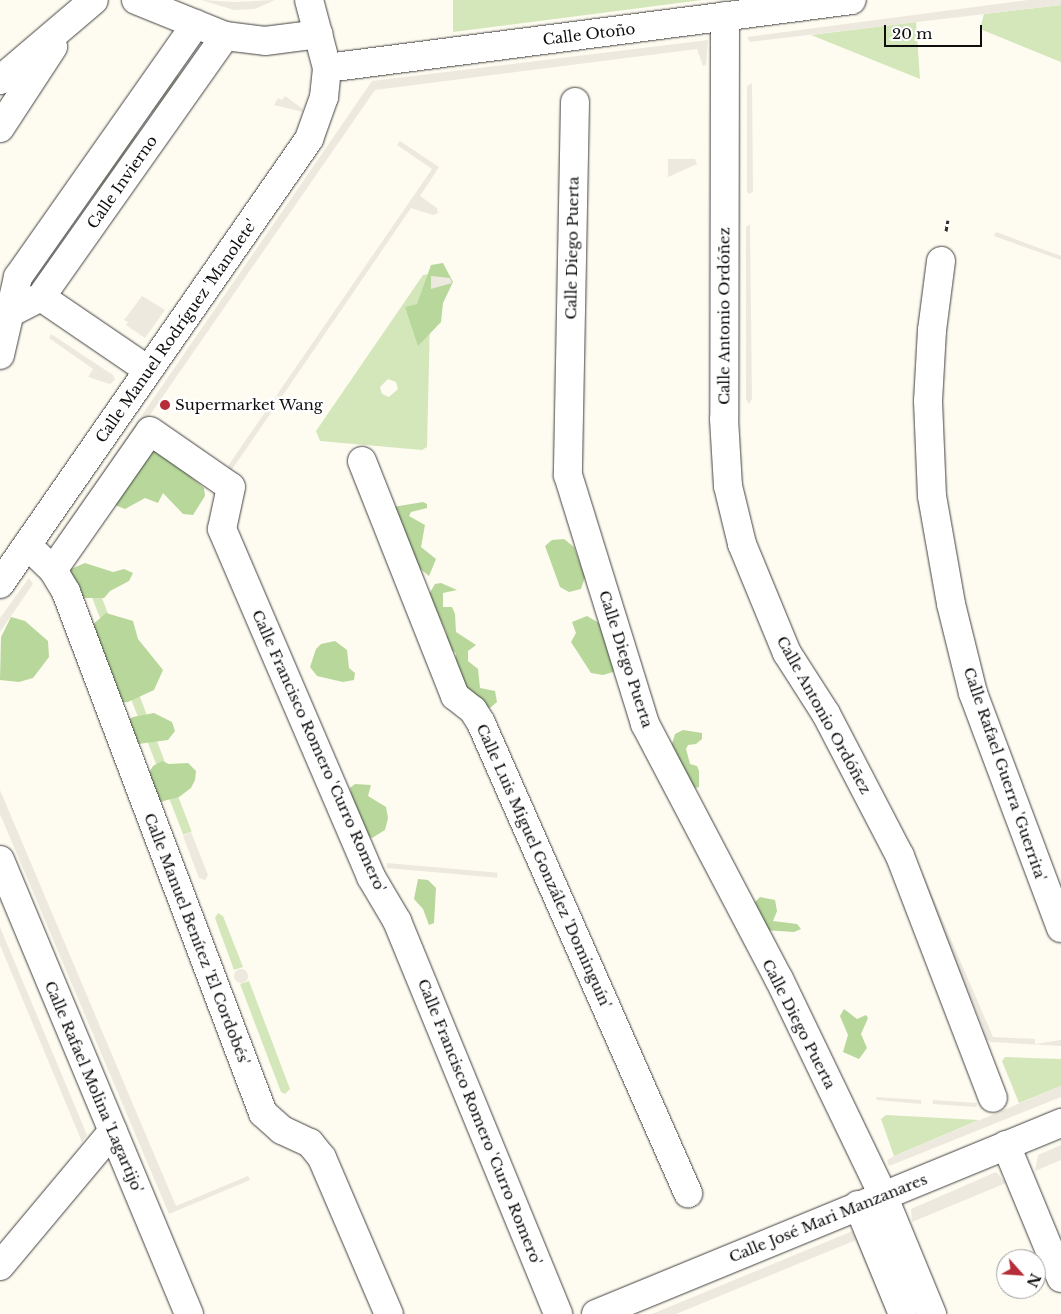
<!DOCTYPE html>
<html>
<head>
<meta charset="utf-8">
<style>
	body { margin:0 }
	#map { position:relative; width:1061px; height:1314px; overflow:hidden; background:#fefbf0; font-family:"Libre Baskerville",serif }
	div>[style] { position:absolute }
	.green>* { inset:0; background:#d3e7bb; transform-origin:0 0 }
	.forest>* { inset:0; background:#b8d79b }
	.plaza>* { inset:0; background:#eee9df; transform-origin:0 0 }
	.round { border-radius:50% }
	.path>* { height:3px; margin-top:-1.5px; transform-origin:0; background:repeating-linear-gradient(90deg,#303030 0 5px,transparent 0 7.5px) }
	.roads { filter:drop-shadow(0 0 1px #414141) drop-shadow(0 0 1px #414141) }
	.minor>* { height:28px; margin:-14px; padding:0 14px; transform-origin:14px; border-radius:14px; background:#fff }
	.dots>* { width:14px; height:14px; translate:-50% -50%; box-sizing:border-box; border:2px solid #fff; border-radius:50% }
	span { translate:-50% -50%; white-space:nowrap; text-align:center; line-height:1.15; -webkit-text-stroke:5px #fff; paint-order:stroke }
	.street-label { font-size:15px; color:#0e0e0e }
	.poi-label { font-size:15px; color:#0e0e0e }
	.left { translate:0 -50%; text-align:left }
	.north { position:absolute; left:996px; top:1249px; width:50px; height:50px; box-sizing:border-box; background:#fff; border:1px solid #9f9f9f; border-radius:50%; rotate:116deg; font-size:14px; font-weight:700; line-height:20px; text-align:center; color:#0e0e0e }
	.north::after { content:''; display:block; margin:auto; width:18px; height:22px; background:#b62d39; clip-path:polygon(50% 0,100% 100%,50% 72%,0 100%) }
	.scale { position:absolute; left:884px; top:25px; width:98px; height:22px; box-sizing:border-box; border:2px solid #0e0e0e; border-top:0; padding-left:6px; font-size:15px; line-height:18px; white-space:nowrap; color:#0e0e0e; -webkit-text-stroke:4px #fff; paint-order:stroke }
</style>
</head>
<body>
<div id="map">
	<div class="green">
		<i style="clip-path:polygon(453px 0,702px 0,453px 32px)"></i>
		<i style="clip-path:polygon(1061px 5px,1061px 62px,980px 29px,984px 14px)"></i>
		<i style="clip-path:polygon(916px 22px,920px 79px,811px 35px)"></i>
		<i style="clip-path:polygon(175px 72px,179px 78px,153px 112px,149px 110px)"></i>
		<i style="clip-path:polygon(135px 130px,137px 135px,99px 190px,94px 190px)"></i>
		<i style="clip-path:polygon(evenodd,428px 274px,431px 276px,427px 447px,422px 450px,320px 441px,316px 431px,423px 275px,428px 274px,388px 379px,396px 382px,398px 389px,389px 397px,382px 394px,380px 387px,388px 379px)"></i>
		<i style="left:92px;top:572px;width:278px;height:9px;rotate:69deg"></i>
		<i style="clip-path:polygon(218px 913px,223px 916px,243px 967px,234px 970px,215px 918px)"></i>
		<i style="clip-path:polygon(249px 981px,290px 1089px,285px 1094px,281px 1092px,240px 984px)"></i>
		<i style="clip-path:polygon(1005px 1057px,1061px 1059px,1061px 1086px,1019px 1103px,1002px 1061px)"></i>
		<i style="clip-path:polygon(886px 1115px,979px 1120px,894px 1156px,881px 1119px)"></i>
	</div>
	<div class="forest">
		<i style="clip-path:polygon(443px 263px,453px 282px,443px 303px,441px 322px,418px 346px,405px 307px,417px 304px,431px 265px)"></i>
		<i style="clip-path:polygon(156px 449px,190px 470px,192px 478px,204px 488px,205px 496px,193px 515px,183px 514px,163px 493px,158px 503px,145px 498px,125px 509px,115px 505px,132px 470px)"></i>
		<i style="clip-path:polygon(423px 502px,427px 504px,427px 508px,411px 512px,409px 516px,425px 525px,421px 547px,436px 559px,429px 576px,418px 567px,393px 507px)"></i>
		<i style="clip-path:polygon(564px 539px,574px 547px,585px 577px,581px 589px,569px 592px,560px 587px,545px 546px,552px 540px)"></i>
		<i style="clip-path:polygon(85px 563px,113px 572px,124px 569px,133px 573px,129px 581px,110px 591px,104px 598px,79px 598px,67px 583px,71px 569px)"></i>
		<i style="clip-path:polygon(441px 583px,457px 590px,443px 593px,443px 607px,452px 607px,455px 614px,456px 632px,476px 645px,468px 651px,468px 661px,478px 669px,480px 688px,495px 691px,497px 702px,490px 708px,471px 702px,455px 667px,456px 653px,449px 648px,446px 632px,429px 594px,435px 584px)"></i>
		<i style="clip-path:polygon(106px 613px,133px 621px,138px 639px,163px 670px,154px 690px,128px 702px,117px 703px,90px 627px)"></i>
		<i style="clip-path:polygon(587px 616px,599px 623px,613px 643px,619px 665px,613px 672px,603px 675px,591px 673px,571px 642px,576px 633px,572px 622px)"></i>
		<i style="clip-path:polygon(11px 617px,25px 621px,48px 641px,49px 657px,33px 678px,19px 682px,0 680px,1px 637px)"></i>
		<i style="clip-path:polygon(335px 641px,347px 650px,349px 668px,355px 673px,354px 680px,343px 682px,317px 676px,310px 667px,316px 649px,321px 644px)"></i>
		<i style="clip-path:polygon(154px 713px,172px 722px,175px 731px,168px 740px,130px 745px,122px 724px,133px 717px)"></i>
		<i style="clip-path:polygon(683px 730px,702px 733px,702px 739px,696px 744px,688px 745px,686px 749px,690px 764px,697px 766px,699px 771px,699px 787px,691px 789px,678px 772px,672px 744px,675px 734px)"></i>
		<i style="clip-path:polygon(162px 761px,169px 764px,188px 763px,196px 771px,195px 780px,191px 788px,179px 797px,156px 803px,144px 781px,153px 766px)"></i>
		<i style="clip-path:polygon(355px 784px,371px 785px,368px 796px,386px 807px,388px 818px,385px 830px,372px 838px,365px 834px,356px 820px,350px 788px)"></i>
		<i style="clip-path:polygon(418px 879px,428px 880px,436px 888px,434px 923px,429px 925px,423px 909px,414px 899px)"></i>
		<i style="clip-path:polygon(760px 897px,775px 900px,777px 911px,773px 921px,797px 924px,801px 929px,794px 932px,764px 930px,755px 902px)"></i>
		<i style="clip-path:polygon(844px 1009px,857px 1019px,866px 1015px,868px 1018px,861px 1034px,867px 1048px,859px 1059px,843px 1052px,848px 1035px,840px 1016px)"></i>
	</div>
	<div class="plaza">
		<i style="clip-path:polygon(201px 0,235px 2px,275px 0,255px 9px,234px 10px)"></i>
		<i style="clip-path:polygon(1028px 0,1061px 0,1061px 5px,750px 42px,747px 37px)"></i>
		<i style="clip-path:polygon(708px 40px,706px 65px,703px 66px,697px 49px,375px 90px,62px 542px,56px 540px,372px 81px)"></i>
		<i style="clip-path:polygon(752px 83px,753px 191px,750px 194px,747px 192px,747px 86px)"></i>
		<i style="clip-path:polygon(285px 96px,303px 109px,303px 112px,274px 105px,278px 98px,282px 100px)"></i>
		<i style="clip-path:polygon(400px 141px,439px 167px,420px 196px,437px 208px,438px 213px,433px 215px,411px 208px,231px 471px,228px 466px,432px 169px,397px 145px)"></i>
		<i style="clip-path:polygon(668px 159px,695px 159px,697px 164px,668px 177px)"></i>
		<i style="clip-path:polygon(750px 224px,752px 399px,749px 404px,746px 399px,746px 227px)"></i>
		<i style="clip-path:polygon(996px 232px,1061px 256px,1061px 260px,994px 236px)"></i>
		<i style="clip-path:polygon(431px 276px,450px 278px,452px 283px,431px 289px)"></i>
		<i style="clip-path:polygon(142px 296px,165px 310px,145px 338px,126px 325px,128px 322px,124px 320px)"></i>
		<i style="clip-path:polygon(51px 334px,113px 375px,115px 380px,110px 384px,88px 377px,93px 369px,49px 338px)"></i>
		<i style="clip-path:polygon(29px 578px,33px 584px,0 632px,0 618px)"></i>
		<i style="clip-path:polygon(0 790px,176px 1206px,248px 1176px,250px 1180px,169px 1214px,0 814px)"></i>
		<i style="clip-path:polygon(191px 832px,208px 875px,205px 880px,199px 878px,183px 836px)"></i>
		<i style="left:387px;top:863px;width:111px;height:5px;rotate:5deg"></i>
		<i style="clip-path:polygon(923px 874px,993px 1037px,1035px 1039px,1035px 1044px,1061px 1040px,1061px 1046px,991px 1042px,984px 1038px,983px 1028px,919px 875px)"></i>
		<i style="clip-path:polygon(0 927px,87px 1135px,82px 1142px,0 945px)"></i>
		<i class="round" style="left:234px;top:969px;width:14px;height:14px"></i>
		<i style="clip-path:polygon(1061px 1086px,1061px 1097px,889px 1166px,887px 1160px,894px 1156px)"></i>
		<i style="clip-path:polygon(876px 1097px,921px 1100px,921px 1104px,877px 1100px)"></i>
		<i style="left:933px;top:1100px;width:44px;height:4px;rotate:4deg"></i>
		<i style="clip-path:polygon(1061px 1145px,1061px 1160px,1035px 1171px,1038px 1155px)"></i>
		<i style="clip-path:polygon(996px 1172px,1006px 1183px,912px 1222px,911px 1209px)"></i>
		<i style="clip-path:polygon(855px 1230px,889px 1314px,887px 1314px,856px 1240px,676px 1314px,652px 1314px)"></i>
	</div>
	<div class="path">
		<i style="left:946px;top:231px;width:11px;rotate:-80deg"></i>
	</div>
	<div class="roads">
		<div class="minor">
			<i style="left:136px;top:0;width:96px;rotate:22deg"></i>
			<i style="left:225px;top:36px;width:40px;rotate:7.1deg"></i>
			<i style="left:265px;top:41px;width:54px;rotate:-7.4deg"></i>
			<i style="left:725px;top:16px;width:403px;rotate:90.1deg"></i>
			<i style="left:724px;top:419px;width:67px;rotate:86.6deg"></i>
			<i style="left:728px;top:486px;width:60px;rotate:76.4deg"></i>
			<i style="left:742px;top:544px;width:118px;rotate:67.6deg"></i>
			<i style="left:787px;top:653px;width:72px;rotate:57.4deg"></i>
			<i style="left:826px;top:714px;width:160px;rotate:62.5deg"></i>
			<i style="left:900px;top:856px;width:259px;rotate:69deg"></i>
			<i style="left:327px;top:68px;width:529px;rotate:-7.38deg"></i>
			<i style="left:0;top:80px;width:123px;rotate:-40.4deg"></i>
			<i style="left:575px;top:102px;width:373px;rotate:91.1deg"></i>
			<i style="left:568px;top:475px;width:261px;rotate:72.8deg"></i>
			<i style="left:645px;top:724px;width:288px;rotate:62.3deg"></i>
			<i style="left:779px;top:979px;width:240px;rotate:64.3deg"></i>
			<i style="left:883px;top:1195px;width:129px;rotate:67.6deg"></i>
			<i style="left:0;top:128px;width:97px;rotate:-56.8deg"></i>
			<i style="left:941px;top:261px;width:70px;rotate:97.4deg"></i>
			<i style="left:932px;top:330px;width:71px;rotate:93.2deg"></i>
			<i style="left:928px;top:401px;width:95px;rotate:87.6deg"></i>
			<i style="left:932px;top:496px;width:110px;rotate:80deg"></i>
			<i style="left:951px;top:604px;width:92px;rotate:76.1deg"></i>
			<i style="left:973px;top:693px;width:251px;rotate:69.5deg"></i>
			<i style="left:41px;top:297px;width:130px;rotate:34.3deg"></i>
			<i style="left:0;top:318px;width:46px;rotate:-27.1deg"></i>
			<i style="left:41px;top:297px;width:319px;rotate:-54.8deg"></i>
			<i style="left:0;top:355px;width:80px;rotate:-77deg"></i>
			<i style="left:18px;top:277px;width:309px;rotate:-54.9deg"></i>
			<i style="left:362px;top:461px;width:253px;rotate:68.4deg"></i>
			<i style="left:455px;top:696px;width:23px;rotate:38deg"></i>
			<i style="left:473px;top:710px;width:15px;rotate:58deg"></i>
			<i style="left:481px;top:723px;width:514px;rotate:66.23deg"></i>
			<i style="left:27px;top:545px;width:36px;rotate:44deg"></i>
			<i style="left:53px;top:570px;width:26px;rotate:59deg"></i>
			<i style="left:66px;top:592px;width:557px;rotate:69.29deg"></i>
			<i style="left:263px;top:1113px;width:25px;rotate:42deg"></i>
			<i style="left:282px;top:1130px;width:31px;rotate:25deg"></i>
			<i style="left:310px;top:1143px;width:19px;rotate:51deg"></i>
			<i style="left:322px;top:1158px;width:170px;rotate:66.8deg"></i>
			<i style="left:53px;top:570px;width:169px;rotate:-55.1deg"></i>
			<i style="left:150px;top:431px;width:98px;rotate:34.7deg"></i>
			<i style="left:231px;top:487px;width:43px;rotate:102.1deg"></i>
			<i style="left:222px;top:529px;width:379px;rotate:66.8deg"></i>
			<i style="left:371px;top:877px;width:51px;rotate:59.4deg"></i>
			<i style="left:397px;top:921px;width:425px;rotate:67.7deg"></i>
			<i style="left:0;top:584px;width:542px;rotate:-55.22deg"></i>
			<i style="left:309px;top:139px;width:45px;rotate:-70.3deg"></i>
			<i style="left:324px;top:97px;width:29px;rotate:-84deg"></i>
			<i style="left:327px;top:68px;width:70px;rotate:-104.8deg"></i>
			<i style="left:0;top:860px;width:492px;rotate:67.4deg"></i>
			<i style="left:1006px;top:1145px;width:144px;rotate:67.5deg"></i>
			<i style="left:858px;top:1205px;width:118px;rotate:67.6deg"></i>
			<i style="left:0;top:1266px;width:176px;rotate:-50.1deg"></i>
			<i style="left:596px;top:1314px;width:503px;rotate:-22.33deg"></i>
		</div>
	</div>
	<div class="dots">
		<i style="left:165px;top:405px;background:#b62d39"></i>
	</div>
	<div class="street-label">
		<span style="left:589px;top:34px;rotate:-7deg">Calle Otoño</span>
		<span style="left:122px;top:182px;rotate:-55deg">Calle Invierno</span>
		<span style="left:572px;top:248px;rotate:-89deg">Calle Diego Puerta</span>
		<span style="left:724px;top:316px;rotate:-90deg">Calle Antonio Ordóñez</span>
		<span style="left:176px;top:331px;rotate:-55deg">Calle Manuel Rodríguez 'Manolete'</span>
		<span style="left:626px;top:659px;rotate:72deg">Calle Diego Puerta</span>
		<span style="left:824px;top:715px;rotate:61deg">Calle Antonio Ordóñez</span>
		<span style="left:319px;top:751px;rotate:66deg">Calle Francisco Romero 'Curro Romero'</span>
		<span style="left:1005px;top:774px;rotate:71deg">Calle Rafael Guerra 'Guerrita'</span>
		<span style="left:544px;top:866px;rotate:66deg">Calle Luis Miguel González 'Dominguín'</span>
		<span style="left:197px;top:939px;rotate:69deg">Calle Manuel Benítez 'El Cordobés'</span>
		<span style="left:799px;top:1024px;rotate:63deg">Calle Diego Puerta</span>
		<span style="left:94px;top:1087px;rotate:67deg">Calle Rafael Molina 'Lagartijo'</span>
		<span style="left:480px;top:1122px;rotate:68deg">Calle Francisco Romero 'Curro Romero'</span>
		<span style="left:828px;top:1218px;rotate:-22deg">Calle José Mari Manzanares</span>
	</div>
	<div class="poi-label">
		<span class="left" style="left:175px;top:405px">Supermarket Wang</span>
	</div>
	<div class="north">N</div>
	<div class="scale">20 m</div>
</div>
</body>
</html>
